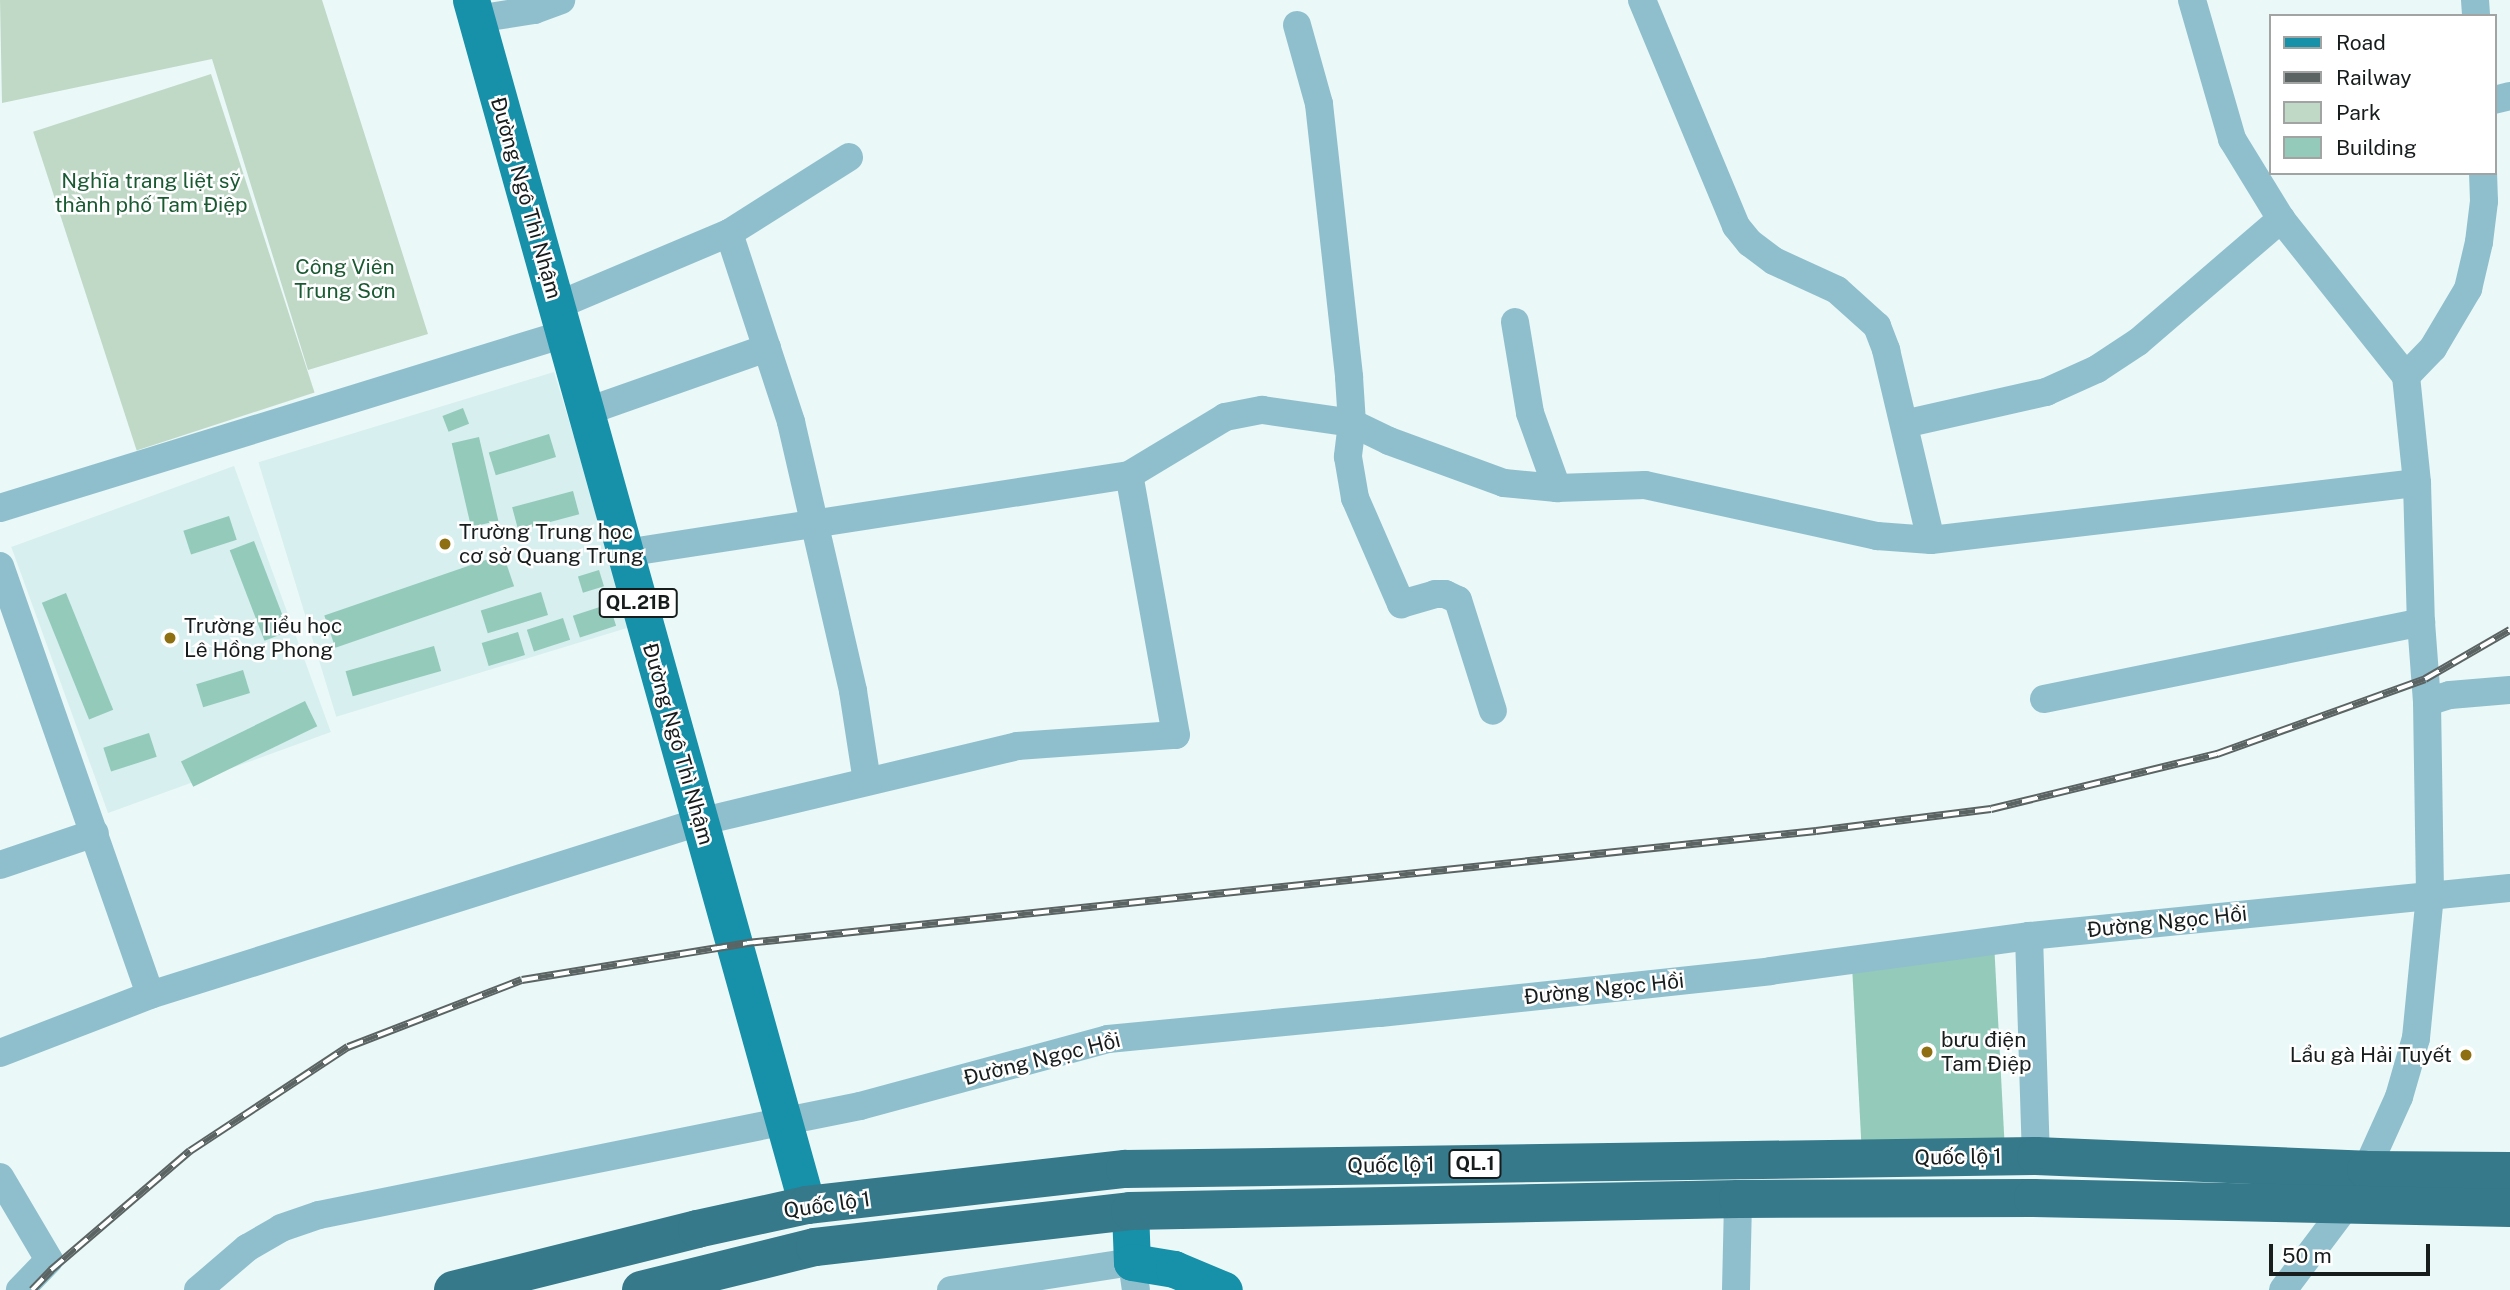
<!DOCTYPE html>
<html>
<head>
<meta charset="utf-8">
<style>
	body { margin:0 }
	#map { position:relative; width:2510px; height:1290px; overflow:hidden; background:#eaf8f8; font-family:"Public Sans",sans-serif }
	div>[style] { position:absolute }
	.built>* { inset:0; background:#d7efef; transform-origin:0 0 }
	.green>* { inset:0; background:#c0d9c6; transform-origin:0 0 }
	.building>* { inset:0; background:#93caba; transform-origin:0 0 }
	.minor>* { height:28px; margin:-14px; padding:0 14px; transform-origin:14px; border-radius:14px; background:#8fbfcd }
	.major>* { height:37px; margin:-18.5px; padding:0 18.5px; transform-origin:18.5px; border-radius:18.5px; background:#1790a9 }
	.highway>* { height:38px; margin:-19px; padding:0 19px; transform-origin:19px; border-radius:19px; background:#35798a }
	.rail>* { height:8px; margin-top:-4px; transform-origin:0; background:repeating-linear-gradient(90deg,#fff 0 16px,#5b6363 0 32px); box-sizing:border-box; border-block:2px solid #5b6363 }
	.dots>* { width:19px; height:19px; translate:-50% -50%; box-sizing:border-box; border:4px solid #fff; border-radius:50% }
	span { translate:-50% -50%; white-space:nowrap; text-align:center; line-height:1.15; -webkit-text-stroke:5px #fff; paint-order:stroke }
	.shield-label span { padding:2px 5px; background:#fff; border:2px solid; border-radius:5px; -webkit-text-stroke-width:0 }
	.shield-label { font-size:19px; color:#171c1c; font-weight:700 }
	.park-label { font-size:21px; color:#1a5a33 }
	.street-label { font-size:21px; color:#171c1c }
	.poi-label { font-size:21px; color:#171c1c }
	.left { translate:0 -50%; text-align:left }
	.right { translate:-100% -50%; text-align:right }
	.legend { position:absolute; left:2269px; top:14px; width:228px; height:161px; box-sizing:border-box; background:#fff; border:2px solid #a2a4a4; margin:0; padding:9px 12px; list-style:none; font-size:21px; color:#171c1c }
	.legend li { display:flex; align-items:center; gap:14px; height:35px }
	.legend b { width:35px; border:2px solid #a2a4a4 }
	.scale { position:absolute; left:2269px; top:1244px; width:161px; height:32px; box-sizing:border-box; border:4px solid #171c1c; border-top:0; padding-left:9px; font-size:21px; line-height:24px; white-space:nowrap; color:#171c1c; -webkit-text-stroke:5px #fff; paint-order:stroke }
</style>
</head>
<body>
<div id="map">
	<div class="built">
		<i style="left:554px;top:372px;width:266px;height:309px;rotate:73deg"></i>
		<i style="left:234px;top:466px;width:283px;height:237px;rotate:70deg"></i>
	</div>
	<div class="green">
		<i style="clip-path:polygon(0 0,322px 0,428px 334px,308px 370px,212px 59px,2px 103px)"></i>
		<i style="left:211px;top:74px;width:335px;height:187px;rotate:72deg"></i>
	</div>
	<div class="building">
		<i style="left:463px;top:408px;width:17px;height:22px;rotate:69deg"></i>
		<i style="left:549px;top:434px;width:24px;height:63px;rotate:73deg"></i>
		<i style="left:479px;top:437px;width:86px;height:28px;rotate:77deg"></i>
		<i style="left:573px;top:491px;width:24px;height:63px;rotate:75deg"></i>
		<i style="left:229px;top:516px;width:25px;height:48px;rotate:72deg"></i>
		<i style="left:254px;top:541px;width:97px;height:26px;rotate:69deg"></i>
		<i style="left:503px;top:554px;width:34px;height:189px;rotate:71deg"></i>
		<i style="left:599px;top:570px;width:17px;height:22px;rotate:73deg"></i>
		<i style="left:541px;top:592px;width:24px;height:63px;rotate:73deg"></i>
		<i style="left:66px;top:593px;width:126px;height:26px;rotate:68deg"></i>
		<i style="left:609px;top:604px;width:23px;height:38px;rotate:72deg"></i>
		<i style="left:563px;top:618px;width:23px;height:38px;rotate:72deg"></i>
		<i style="left:518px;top:632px;width:24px;height:38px;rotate:73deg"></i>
		<i style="left:434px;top:646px;width:26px;height:92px;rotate:74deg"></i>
		<i style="left:243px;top:670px;width:24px;height:49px;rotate:73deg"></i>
		<i style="left:305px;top:701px;width:28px;height:138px;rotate:64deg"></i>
		<i style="left:149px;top:733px;width:25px;height:48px;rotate:72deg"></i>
		<i style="left:1994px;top:942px;width:199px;height:143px;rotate:87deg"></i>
	</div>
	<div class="minor">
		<i style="left:1642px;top:0;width:245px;rotate:67.4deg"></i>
		<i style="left:1736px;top:226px;width:22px;rotate:51deg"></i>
		<i style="left:1750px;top:243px;width:30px;rotate:37deg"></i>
		<i style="left:1774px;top:261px;width:69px;rotate:24.7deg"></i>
		<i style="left:1837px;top:290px;width:54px;rotate:42deg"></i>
		<i style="left:1877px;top:326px;width:26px;rotate:69deg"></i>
		<i style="left:1886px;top:350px;width:195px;rotate:76.7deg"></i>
		<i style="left:2192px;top:0;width:145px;rotate:73.9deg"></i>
		<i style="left:2232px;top:139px;width:94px;rotate:58.5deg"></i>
		<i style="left:2281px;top:219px;width:201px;rotate:51.5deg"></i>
		<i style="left:2406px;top:376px;width:108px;rotate:84.1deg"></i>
		<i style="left:2417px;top:483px;width:139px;rotate:88.4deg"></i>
		<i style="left:2421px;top:622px;width:80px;rotate:85.7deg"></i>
		<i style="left:2427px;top:702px;width:193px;rotate:89.1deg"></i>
		<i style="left:2430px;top:895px;width:144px;rotate:95.6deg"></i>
		<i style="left:2416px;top:1038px;width:61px;rotate:106.1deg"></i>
		<i style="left:2399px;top:1097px;width:80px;rotate:114.3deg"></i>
		<i style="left:2475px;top:0;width:16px;rotate:86deg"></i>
		<i style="left:476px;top:19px;width:59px;rotate:-8.8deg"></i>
		<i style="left:534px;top:10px;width:29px;rotate:-20deg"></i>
		<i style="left:1297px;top:25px;width:82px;rotate:74.4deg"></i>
		<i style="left:1319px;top:104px;width:275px;rotate:83.7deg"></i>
		<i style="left:1349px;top:377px;width:46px;rotate:86.3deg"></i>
		<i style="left:1352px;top:423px;width:34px;rotate:97deg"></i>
		<i style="left:1348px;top:457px;width:42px;rotate:80.3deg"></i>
		<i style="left:1355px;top:498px;width:116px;rotate:66.5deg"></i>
		<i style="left:1401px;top:604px;width:35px;rotate:-16deg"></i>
		<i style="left:1435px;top:594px;width:10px"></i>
		<i style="left:1445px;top:594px;width:14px;rotate:25deg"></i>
		<i style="left:1458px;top:600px;width:116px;rotate:72.5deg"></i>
		<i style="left:2494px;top:100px;width:16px;rotate:-14deg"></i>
		<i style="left:729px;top:233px;width:199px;rotate:71.8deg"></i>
		<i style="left:791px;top:422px;width:276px;rotate:77deg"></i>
		<i style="left:853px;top:691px;width:91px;rotate:81.2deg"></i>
		<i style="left:556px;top:306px;width:188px;rotate:-22.9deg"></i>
		<i style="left:729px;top:233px;width:142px;rotate:-32.3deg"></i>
		<i style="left:1515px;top:322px;width:92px;rotate:80.6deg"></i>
		<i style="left:1530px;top:413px;width:80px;rotate:70.2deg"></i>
		<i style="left:2406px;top:376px;width:39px;rotate:-46deg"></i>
		<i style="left:2433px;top:348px;width:69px;rotate:-59.3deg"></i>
		<i style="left:2468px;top:289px;width:48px;rotate:-76.8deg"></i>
		<i style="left:2479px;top:242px;width:41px;rotate:-83deg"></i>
		<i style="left:2484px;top:201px;width:28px;rotate:-92deg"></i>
		<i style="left:585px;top:412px;width:193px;rotate:-19.4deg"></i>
		<i style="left:1904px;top:424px;width:146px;rotate:-12.7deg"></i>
		<i style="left:2046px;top:392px;width:56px;rotate:-24.3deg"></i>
		<i style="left:2097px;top:369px;width:49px;rotate:-33.4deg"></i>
		<i style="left:2138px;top:342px;width:189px;rotate:-40.7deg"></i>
		<i style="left:0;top:508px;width:590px;rotate:-17.15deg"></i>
		<i style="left:625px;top:553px;width:510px;rotate:-8.8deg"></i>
		<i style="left:1129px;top:475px;width:112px;rotate:-31.1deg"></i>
		<i style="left:1225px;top:417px;width:38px;rotate:-11deg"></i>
		<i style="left:1262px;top:410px;width:91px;rotate:8.2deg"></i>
		<i style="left:1352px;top:423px;width:41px;rotate:25.9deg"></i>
		<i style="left:1389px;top:441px;width:122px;rotate:20.1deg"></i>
		<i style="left:1504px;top:483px;width:53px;rotate:5.4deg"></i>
		<i style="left:1557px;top:488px;width:88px;rotate:-2deg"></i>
		<i style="left:1645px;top:485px;width:238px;rotate:12.4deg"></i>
		<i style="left:1877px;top:536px;width:54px;rotate:4.2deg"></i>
		<i style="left:1931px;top:540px;width:489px;rotate:-6.7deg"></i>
		<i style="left:0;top:566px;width:454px;rotate:70.7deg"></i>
		<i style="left:2044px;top:699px;width:385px;rotate:-11.5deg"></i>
		<i style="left:2427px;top:702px;width:24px;rotate:-17deg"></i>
		<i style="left:2450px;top:695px;width:60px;rotate:-4.8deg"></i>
		<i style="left:0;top:865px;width:100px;rotate:-18.6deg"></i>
		<i style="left:2029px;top:936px;width:220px;rotate:88.2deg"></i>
		<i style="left:0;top:1053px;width:161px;rotate:-21.1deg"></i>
		<i style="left:150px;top:995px;width:576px;rotate:-17.49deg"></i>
		<i style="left:699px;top:822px;width:327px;rotate:-13.4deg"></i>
		<i style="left:1017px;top:746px;width:159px;rotate:-4deg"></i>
		<i style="left:1176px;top:735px;width:264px;rotate:-100.2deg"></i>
		<i style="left:0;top:1177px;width:96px;rotate:59.4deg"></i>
		<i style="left:49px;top:1260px;width:42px;rotate:134deg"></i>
		<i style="left:198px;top:1290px;width:65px;rotate:-40.6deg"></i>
		<i style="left:247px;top:1248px;width:39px;rotate:-30deg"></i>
		<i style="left:281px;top:1228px;width:40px;rotate:-18.9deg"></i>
		<i style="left:319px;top:1215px;width:552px;rotate:-11.39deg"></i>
		<i style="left:860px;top:1106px;width:257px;rotate:-15.1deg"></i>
		<i style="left:1108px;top:1039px;width:273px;rotate:-5.5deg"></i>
		<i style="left:1380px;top:1013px;width:392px;rotate:-6.1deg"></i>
		<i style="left:1770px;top:971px;width:261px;rotate:-7.7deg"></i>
		<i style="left:2029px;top:936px;width:483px;rotate:-5.7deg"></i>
		<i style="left:951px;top:1290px;width:183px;rotate:-8.8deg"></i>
		<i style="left:1132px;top:1262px;width:28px;rotate:82deg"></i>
		<i style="left:1736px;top:1290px;width:91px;rotate:-88.7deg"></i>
		<i style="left:2283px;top:1290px;width:105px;rotate:-53.1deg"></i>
	</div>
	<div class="major">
		<i style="left:471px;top:0;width:1251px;rotate:74.42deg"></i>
		<i style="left:1130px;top:1211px;width:51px;rotate:87.8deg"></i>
		<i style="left:1132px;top:1262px;width:43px;rotate:9.5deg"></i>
		<i style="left:1174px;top:1269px;width:54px;rotate:22.8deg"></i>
	</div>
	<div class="highway">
		<i style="left:453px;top:1290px;width:252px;rotate:-14deg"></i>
		<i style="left:697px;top:1229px;width:113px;rotate:-12.3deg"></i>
		<i style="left:807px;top:1205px;width:320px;rotate:-6.5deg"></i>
		<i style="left:1125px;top:1169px;width:911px;rotate:-0.82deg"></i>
		<i style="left:2036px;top:1156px;width:330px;rotate:2.4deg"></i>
		<i style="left:2366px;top:1170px;width:144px;rotate:0.4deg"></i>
		<i style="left:641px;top:1290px;width:179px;rotate:-13.9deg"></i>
		<i style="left:815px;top:1247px;width:317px;rotate:-6.5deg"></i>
		<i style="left:1130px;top:1211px;width:608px;rotate:-1.13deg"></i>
		<i style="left:1738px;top:1199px;width:295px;rotate:-0.2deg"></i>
		<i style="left:2033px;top:1198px;width:477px;rotate:1.2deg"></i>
	</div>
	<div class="rail">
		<i style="left:32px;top:1290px;width:28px;rotate:-46deg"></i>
		<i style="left:51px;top:1270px;width:183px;rotate:-40.6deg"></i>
		<i style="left:190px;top:1151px;width:189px;rotate:-33.4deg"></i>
		<i style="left:348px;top:1047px;width:186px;rotate:-21.1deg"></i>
		<i style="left:522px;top:980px;width:228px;rotate:-9.3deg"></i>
		<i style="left:747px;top:943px;width:1075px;rotate:-5.98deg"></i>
		<i style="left:1816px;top:831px;width:176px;rotate:-7.2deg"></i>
		<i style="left:1991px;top:809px;width:233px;rotate:-13.7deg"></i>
		<i style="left:2217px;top:754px;width:221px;rotate:-19.8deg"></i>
		<i style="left:2425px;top:679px;width:98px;rotate:-30deg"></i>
	</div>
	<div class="dots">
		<i style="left:445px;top:544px;background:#8e7013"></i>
		<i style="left:170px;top:638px;background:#8e7013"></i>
		<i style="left:1927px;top:1052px;background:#8e7013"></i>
		<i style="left:2466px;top:1055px;background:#8e7013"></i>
	</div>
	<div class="shield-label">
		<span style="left:638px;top:603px">QL.21B</span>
		<span style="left:1475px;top:1164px">QL.1</span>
	</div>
	<div class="park-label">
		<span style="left:151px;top:193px">Nghĩa trang liệt sỹ<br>thành phố Tam Điệp</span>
		<span style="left:345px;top:279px">Công Viên<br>Trung Sơn</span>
	</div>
	<div class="street-label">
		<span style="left:526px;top:198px;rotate:74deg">Đường Ngô Thì Nhậm</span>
		<span style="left:678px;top:744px;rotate:74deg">Đường Ngô Thì Nhậm</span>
		<span style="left:2167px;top:922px;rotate:-6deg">Đường Ngọc Hồi</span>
		<span style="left:1604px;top:989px;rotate:-6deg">Đường Ngọc Hồi</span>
		<span style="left:1042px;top:1059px;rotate:-14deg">Đường Ngọc Hồi</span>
		<span style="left:1958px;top:1157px;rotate:-1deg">Quốc lộ 1</span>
		<span style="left:1391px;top:1165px;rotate:-1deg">Quốc lộ 1</span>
		<span style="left:827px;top:1205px;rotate:-8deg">Quốc lộ 1</span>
	</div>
	<div class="poi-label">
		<span class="left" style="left:459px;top:544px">Trường Trung học<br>cơ sở Quang Trung</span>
		<span class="left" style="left:184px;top:638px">Trường Tiểu học<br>Lê Hồng Phong</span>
		<span class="left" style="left:1941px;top:1052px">bưu điện<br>Tam Điệp</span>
		<span class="right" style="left:2452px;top:1055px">Lẩu gà Hải Tuyết</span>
	</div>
	<ul class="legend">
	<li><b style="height:9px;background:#1790a9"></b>Road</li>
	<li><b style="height:9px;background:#5b6363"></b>Railway</li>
	<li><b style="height:19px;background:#c0d9c6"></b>Park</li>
	<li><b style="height:19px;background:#93caba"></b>Building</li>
	</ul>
	<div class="scale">50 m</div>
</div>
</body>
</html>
